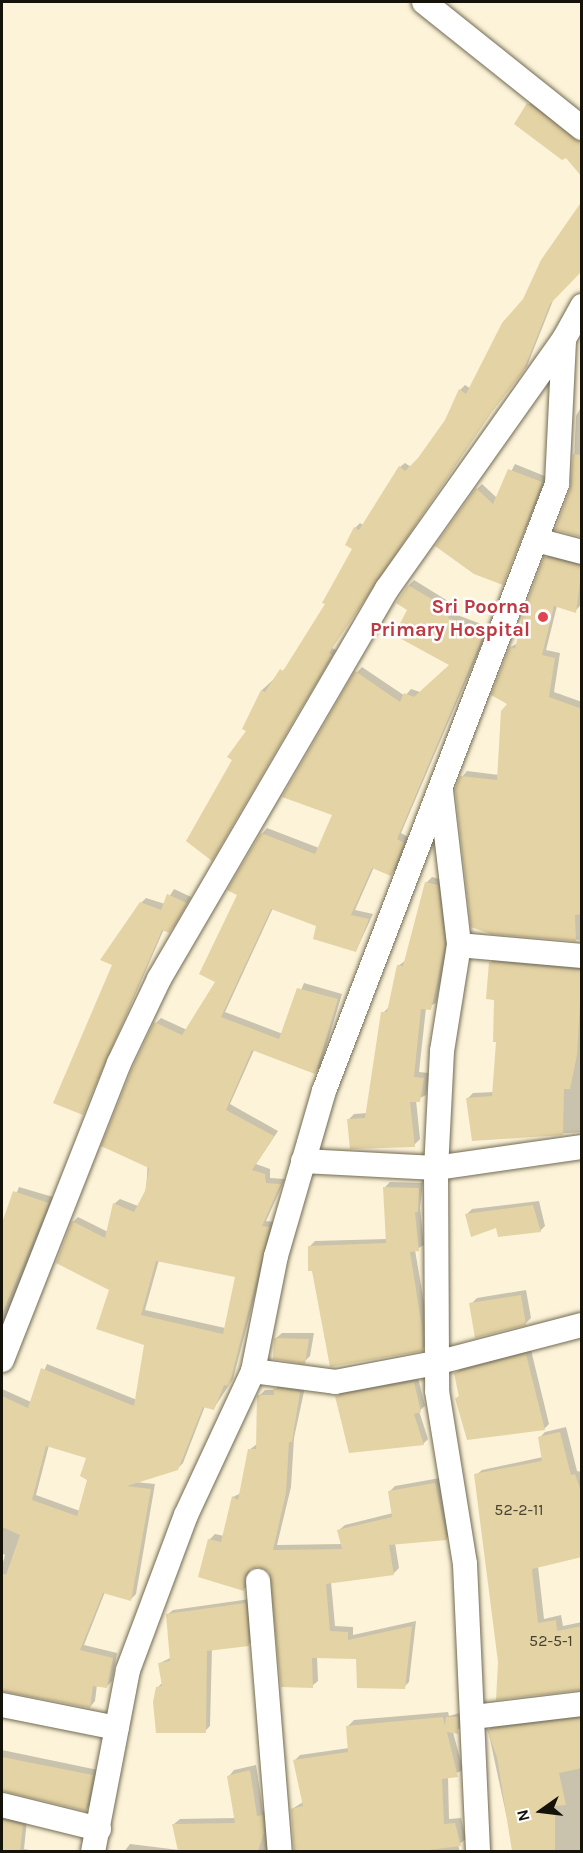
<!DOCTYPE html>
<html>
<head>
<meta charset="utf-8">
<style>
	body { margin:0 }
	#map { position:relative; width:583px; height:1853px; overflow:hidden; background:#fcf3d8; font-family:Karla,sans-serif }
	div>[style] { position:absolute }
	.shadow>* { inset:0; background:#0003 }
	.building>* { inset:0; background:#e4d3a4 }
	.roads { filter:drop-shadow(0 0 2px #726a53) drop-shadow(0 0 2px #726a53) }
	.minor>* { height:24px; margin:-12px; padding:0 12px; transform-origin:12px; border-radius:12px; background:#fff }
	.dots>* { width:16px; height:16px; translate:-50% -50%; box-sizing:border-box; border:3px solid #fff; border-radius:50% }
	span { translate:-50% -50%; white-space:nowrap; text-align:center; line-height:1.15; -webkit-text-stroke:5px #fff; paint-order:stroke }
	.number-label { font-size:16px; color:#494230 }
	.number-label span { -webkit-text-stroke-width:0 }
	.health-label { font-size:20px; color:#be3a42; font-weight:700 }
	.right { translate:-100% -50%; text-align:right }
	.frame { position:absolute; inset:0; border:3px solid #151209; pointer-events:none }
	.north { position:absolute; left:511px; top:1781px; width:60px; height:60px; -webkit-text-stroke:4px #fff; paint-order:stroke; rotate:256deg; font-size:16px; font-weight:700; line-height:24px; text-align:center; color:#151209 }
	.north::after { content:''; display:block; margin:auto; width:21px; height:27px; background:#151209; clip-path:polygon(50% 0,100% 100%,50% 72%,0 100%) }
</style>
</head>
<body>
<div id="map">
	<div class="shadow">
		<i style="clip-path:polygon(533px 99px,582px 135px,582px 175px,566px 156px,516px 124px)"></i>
		<i style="clip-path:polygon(554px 298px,527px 366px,493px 410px,332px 648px,336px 650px,211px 859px,249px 731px,244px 728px,262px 690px,288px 666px,327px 604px,354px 549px,347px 544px,355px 528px,360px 523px,363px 525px,400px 467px,405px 463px,411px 467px,419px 459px,446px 421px,460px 390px,465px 385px,471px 389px)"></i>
		<i style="clip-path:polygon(582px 405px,582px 536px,573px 485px,576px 416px)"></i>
		<i style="clip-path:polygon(515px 464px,547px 477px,503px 583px,477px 489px,482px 484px,497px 498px)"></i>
		<i style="clip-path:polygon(551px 552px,582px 559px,580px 606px,575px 611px,557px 606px,546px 650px,560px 653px,554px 692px,582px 702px,582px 940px,491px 932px,462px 777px,467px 771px,499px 775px,510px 703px,511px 647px,518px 643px,546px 558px)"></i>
		<i style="clip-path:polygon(evenodd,414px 580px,456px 606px,452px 613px,489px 627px,401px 833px,408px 837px,396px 869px,391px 874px,374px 867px,355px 910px,373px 914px,356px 951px,318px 925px,273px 908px,225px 1012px,283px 1034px,304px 983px,342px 994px,320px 1067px,315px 1072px,254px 1050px,230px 1104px,278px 1131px,256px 1164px,270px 1169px,270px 1178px,285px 1179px,266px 1221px,274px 1222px,233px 1379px,214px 1408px,205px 1406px,183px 1463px,178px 1468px,135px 1482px,155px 1484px,136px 1594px,131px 1599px,105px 1592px,84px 1645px,117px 1653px,112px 1681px,107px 1686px,97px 1685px,95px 1701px,90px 1707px,2px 1691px,2px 1566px,5px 1555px,2px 1553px,2px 1389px,31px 1402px,47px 1364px,137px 1400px,146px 1344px,73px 1222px,78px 1217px,108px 1232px,114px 1204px,120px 1199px,138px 1206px,146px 1192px,156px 1023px,161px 1018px,187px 1030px,217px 981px,239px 894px,262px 834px,267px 828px,319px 848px,334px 814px,357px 672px,362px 667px,405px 696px,411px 689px,420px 692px,451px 664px,409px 609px,409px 585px,414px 580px,159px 1260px,237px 1276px,225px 1328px,145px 1310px,159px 1260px,414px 580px,49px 1445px,88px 1457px,89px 1480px,80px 1511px,36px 1495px,49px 1445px)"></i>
		<i style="clip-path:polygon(432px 877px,443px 880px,450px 938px,436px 1003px,426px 1008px,419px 1072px,429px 1073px,426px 1095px,416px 1100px,420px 1139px,414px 1145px,348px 1120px,354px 1114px,367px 1113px,383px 1013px,389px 1007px,398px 966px,406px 960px,426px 883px)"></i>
		<i style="clip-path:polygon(174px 889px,191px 897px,174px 926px,169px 931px,164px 929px,83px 1113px,114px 964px,141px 903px,146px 898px,165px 904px)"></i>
		<i style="clip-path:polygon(496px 957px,582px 965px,582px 1132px,473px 1140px,468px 1098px,473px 1093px,494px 1092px,498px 1040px,490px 963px)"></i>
		<i style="clip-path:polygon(390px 1182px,423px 1183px,420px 1208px,424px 1245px,415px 1250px,427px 1320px,427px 1344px,422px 1350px,310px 1246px,315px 1241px,387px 1239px,385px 1187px)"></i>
		<i style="clip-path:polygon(19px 1187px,53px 1197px,2px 1328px,2px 1228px)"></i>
		<i style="clip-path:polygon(539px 1201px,545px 1226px,540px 1231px,497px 1226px,467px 1214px,472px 1209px)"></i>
		<i style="clip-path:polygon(526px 1290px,531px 1318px,525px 1324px,471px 1304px,477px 1298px)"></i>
		<i style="clip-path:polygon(282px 1333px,314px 1333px,310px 1356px,304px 1362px,275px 1339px)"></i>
		<i style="clip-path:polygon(531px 1350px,549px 1424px,544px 1429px,457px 1398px,460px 1395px,455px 1374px,461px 1368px)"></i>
		<i style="clip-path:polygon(418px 1378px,425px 1406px,419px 1411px,428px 1439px,423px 1444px,337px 1397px,341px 1392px)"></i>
		<i style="clip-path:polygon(280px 1383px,305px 1387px,294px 1438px,291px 1487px,277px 1545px,342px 1544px,339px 1530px,345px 1525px,393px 1513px,390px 1491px,395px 1486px,440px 1478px,451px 1533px,446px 1539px,395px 1543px,399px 1568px,393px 1574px,331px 1582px,335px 1626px,353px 1627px,353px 1635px,416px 1621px,409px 1682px,404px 1687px,358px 1658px,317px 1657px,318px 1681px,312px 1686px,271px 1571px,258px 1565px,250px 1569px,249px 1584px,244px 1589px,209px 1540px,215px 1534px,224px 1536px,233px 1497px,241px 1493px,249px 1450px,257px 1444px,259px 1396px,265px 1390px,275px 1390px)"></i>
		<i style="clip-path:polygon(566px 1427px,577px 1471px,582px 1472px,582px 1556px,538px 1566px,544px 1619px,561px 1615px,563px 1626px,582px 1622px,582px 1688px,499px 1662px,476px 1475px,482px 1470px,543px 1457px,540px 1437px,545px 1432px)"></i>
		<i style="clip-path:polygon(250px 1599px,253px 1640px,248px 1645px,212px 1649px,210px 1726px,205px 1731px,157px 1688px,163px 1682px,160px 1663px,172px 1657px,167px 1615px,173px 1610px)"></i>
		<i style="clip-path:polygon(448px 1712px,449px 1716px,463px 1712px,463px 1727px,453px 1732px,463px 1770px,448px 1777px,449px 1819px,461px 1818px,466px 1839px,458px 1845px,460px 1852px,296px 1852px,292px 1809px,303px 1802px,294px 1761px,300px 1755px,349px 1748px,348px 1726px,354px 1720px)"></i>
		<i style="clip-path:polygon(582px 1714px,582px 1851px,514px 1851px,488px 1730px,494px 1725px)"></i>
		<i style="clip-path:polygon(2px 1750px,98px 1770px,91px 1804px,86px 1810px,2px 1790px)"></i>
		<i style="clip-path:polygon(256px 1765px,263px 1811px,268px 1810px,273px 1852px,124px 1852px,130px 1844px,179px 1850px,174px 1824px,180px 1819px,236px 1818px,229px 1776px,234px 1770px)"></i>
		<i style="clip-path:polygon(2px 1812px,27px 1820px,24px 1849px,40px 1852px,2px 1852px)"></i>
	</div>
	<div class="building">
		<i style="clip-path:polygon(527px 103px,582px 142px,582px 177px,566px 158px,562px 160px,514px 124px)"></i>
		<i style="clip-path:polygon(582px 201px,582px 271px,550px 304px,523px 372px,488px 417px,329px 653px,332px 655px,212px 861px,186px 841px,232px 760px,227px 757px,246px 731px,242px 729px,261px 690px,265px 692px,280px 669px,283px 671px,325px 604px,322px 603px,352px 549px,345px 545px,354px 527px,359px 530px,399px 466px,405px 471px,418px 458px,445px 420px,459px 389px,466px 394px,502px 323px,523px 299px,541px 260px)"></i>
		<i style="clip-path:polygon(573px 454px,582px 455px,582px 537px,555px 530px,570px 489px)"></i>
		<i style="clip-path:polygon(508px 469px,542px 482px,503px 585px,474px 574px,435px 546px,476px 488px,493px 504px)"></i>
		<i style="clip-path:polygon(544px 557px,582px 566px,576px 613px,554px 606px,542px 655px,555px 658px,549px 697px,582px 709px,582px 914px,575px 915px,576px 941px,491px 934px,471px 927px,455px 789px,460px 776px,497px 780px,501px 711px,507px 704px,491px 695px,510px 646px,515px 649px,524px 610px)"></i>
		<i style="clip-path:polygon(evenodd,408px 585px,452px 611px,448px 618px,485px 632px,397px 839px,404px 843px,391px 876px,372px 868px,351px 915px,369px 919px,356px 952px,313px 939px,316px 926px,271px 909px,221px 1017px,279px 1039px,297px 988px,338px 999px,315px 1074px,252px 1050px,226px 1110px,274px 1136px,252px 1170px,265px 1174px,266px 1183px,281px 1184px,262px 1226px,270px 1227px,229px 1386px,224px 1385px,214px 1410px,203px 1407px,178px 1470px,127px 1486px,151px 1489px,131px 1601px,103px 1593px,80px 1650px,113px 1658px,107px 1688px,93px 1686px,90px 1708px,2px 1691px,2px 1573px,6px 1575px,20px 1535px,2px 1527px,2px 1396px,28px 1408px,41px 1368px,134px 1406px,144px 1345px,96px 1329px,109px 1290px,56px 1263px,72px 1221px,105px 1238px,113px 1203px,134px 1212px,145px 1191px,149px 1168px,101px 1146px,132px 1069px,154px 1022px,182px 1035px,215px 982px,199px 974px,237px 895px,227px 890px,261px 833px,315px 854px,332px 815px,282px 797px,355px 671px,400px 702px,404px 693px,414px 697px,449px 665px,394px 635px,407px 610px,396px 603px,408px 585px,156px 1261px,235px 1277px,223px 1334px,141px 1315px,156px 1261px,408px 585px,46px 1446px,86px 1458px,80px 1476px,87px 1480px,77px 1516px,32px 1500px,46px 1446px)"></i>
		<i style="clip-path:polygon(425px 882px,438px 885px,445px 945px,431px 1010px,421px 1009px,414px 1077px,424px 1078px,420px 1102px,410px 1102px,415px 1147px,350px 1149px,347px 1119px,365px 1118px,381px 1012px,387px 1012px,397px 965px,403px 966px)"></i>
		<i style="clip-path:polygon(167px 894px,187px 903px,169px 933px,162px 930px,83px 1115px,53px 1103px,112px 965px,100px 960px,140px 902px,161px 910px)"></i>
		<i style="clip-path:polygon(489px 962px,582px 970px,577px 1055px,570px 1089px,564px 1089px,563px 1135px,472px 1141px,466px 1098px,492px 1096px,496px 1042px,493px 1042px,494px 1000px,486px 999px)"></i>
		<i style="clip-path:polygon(383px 1187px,419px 1188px,418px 1212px,415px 1212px,419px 1251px,410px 1252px,422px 1327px,423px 1351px,330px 1367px,312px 1271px,308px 1271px,308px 1246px,386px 1243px)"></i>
		<i style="clip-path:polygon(13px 1191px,49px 1203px,2px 1314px,2px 1223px)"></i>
		<i style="clip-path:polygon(533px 1205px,541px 1232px,498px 1237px,496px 1228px,471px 1237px,465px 1214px)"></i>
		<i style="clip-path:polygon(521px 1295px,526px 1325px,475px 1338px,469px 1303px)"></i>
		<i style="clip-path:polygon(274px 1338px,309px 1339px,305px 1364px,273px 1359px)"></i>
		<i style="clip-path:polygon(526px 1354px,545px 1430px,467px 1440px,455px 1398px,459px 1397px,454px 1373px)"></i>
		<i style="clip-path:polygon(414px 1382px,421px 1412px,414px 1414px,424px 1445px,349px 1453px,335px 1396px)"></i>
		<i style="clip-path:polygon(273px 1388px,300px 1392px,292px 1442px,289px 1442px,286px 1493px,273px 1550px,342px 1549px,337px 1530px,392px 1517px,388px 1491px,435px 1483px,447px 1540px,389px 1545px,394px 1575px,326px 1584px,330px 1631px,348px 1632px,348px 1640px,412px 1626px,405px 1689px,357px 1688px,356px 1659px,315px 1658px,312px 1658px,313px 1688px,281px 1687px,269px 1572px,257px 1567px,249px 1570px,245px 1575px,244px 1591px,198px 1577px,208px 1539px,221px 1542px,232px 1496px,238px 1500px,248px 1449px,256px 1449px,257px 1395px,274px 1395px)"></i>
		<i style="clip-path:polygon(560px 1432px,571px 1475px,575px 1474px,582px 1494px,582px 1557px,532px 1569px,538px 1623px,556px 1620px,557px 1631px,582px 1626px,582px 1690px,496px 1700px,498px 1662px,474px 1474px,542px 1461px,538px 1437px)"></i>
		<i style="clip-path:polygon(246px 1603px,249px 1646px,207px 1651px,206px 1733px,156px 1733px,153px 1702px,156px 1687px,162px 1686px,158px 1663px,170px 1661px,166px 1614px)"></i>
		<i style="clip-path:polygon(443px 1717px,445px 1726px,446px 1717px,458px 1717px,458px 1734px,447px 1732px,458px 1777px,442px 1779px,444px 1824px,455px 1823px,461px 1846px,421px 1851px,294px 1851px,291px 1809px,303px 1806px,293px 1760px,348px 1752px,346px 1726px)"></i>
		<i style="clip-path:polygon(582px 1718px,582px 1768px,559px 1773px,566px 1805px,555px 1806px,555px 1851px,512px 1851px,497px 1757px,487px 1730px)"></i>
		<i style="clip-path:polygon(2px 1757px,93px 1775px,86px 1811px,2px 1791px)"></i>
		<i style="clip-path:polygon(250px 1770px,257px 1816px,263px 1815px,264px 1833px,258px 1851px,178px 1851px,172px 1824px,235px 1823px,227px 1776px)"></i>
		<i style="clip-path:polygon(2px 1820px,23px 1825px,20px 1851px,2px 1851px)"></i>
	</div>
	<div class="roads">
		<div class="minor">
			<i style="left:424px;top:2px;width:202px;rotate:38.6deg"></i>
			<i style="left:536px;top:540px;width:48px;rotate:14.6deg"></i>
			<i style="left:441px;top:791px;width:155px;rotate:83.3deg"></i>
			<i style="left:459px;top:945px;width:107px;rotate:99.1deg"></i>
			<i style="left:442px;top:1051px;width:117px;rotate:92.9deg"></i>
			<i style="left:436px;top:1168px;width:223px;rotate:89.7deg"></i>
			<i style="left:437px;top:1391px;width:175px;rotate:80.8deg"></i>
			<i style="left:465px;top:1564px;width:288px;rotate:87.4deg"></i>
			<i style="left:459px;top:945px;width:123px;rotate:5.1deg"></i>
			<i style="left:303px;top:1161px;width:133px;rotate:3deg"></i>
			<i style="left:436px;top:1168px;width:148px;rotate:-8.2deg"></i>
			<i style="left:2px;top:1360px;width:319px;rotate:-68.5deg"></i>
			<i style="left:119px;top:1063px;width:93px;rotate:-64.5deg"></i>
			<i style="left:159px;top:979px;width:452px;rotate:-59.7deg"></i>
			<i style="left:387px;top:589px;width:306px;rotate:-54.7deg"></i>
			<i style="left:253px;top:1371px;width:83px;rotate:7.6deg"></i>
			<i style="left:335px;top:1382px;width:103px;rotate:-10.7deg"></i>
			<i style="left:436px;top:1363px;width:151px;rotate:-14.6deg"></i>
			<i style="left:258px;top:1581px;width:272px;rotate:85.4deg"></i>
			<i style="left:2px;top:1705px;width:117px;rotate:11.3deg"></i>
			<i style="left:474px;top:1717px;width:109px;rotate:-6.9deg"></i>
			<i style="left:2px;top:1805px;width:100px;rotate:13.9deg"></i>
			<i style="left:93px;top:1852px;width:185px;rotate:-79.1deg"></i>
			<i style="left:128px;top:1670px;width:165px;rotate:-69.5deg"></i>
			<i style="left:186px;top:1515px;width:159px;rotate:-65deg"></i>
			<i style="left:253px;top:1371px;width:117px;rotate:-78.7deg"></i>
			<i style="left:276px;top:1256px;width:172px;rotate:-73.8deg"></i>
			<i style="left:324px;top:1091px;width:650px;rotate:-69deg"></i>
			<i style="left:557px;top:484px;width:145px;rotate:-87.2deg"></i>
			<i style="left:564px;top:339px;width:38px;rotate:-61deg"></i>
		</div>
	</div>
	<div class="dots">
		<i style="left:543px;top:617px;background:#e0444e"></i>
	</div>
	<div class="number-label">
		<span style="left:519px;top:1510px">52-2-11</span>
		<span style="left:551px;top:1641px">52-5-1</span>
	</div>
	<div class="health-label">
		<span class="right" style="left:530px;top:618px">Sri Poorna<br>Primary Hospital</span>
	</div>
	<div class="frame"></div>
	<div class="north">N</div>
</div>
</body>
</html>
